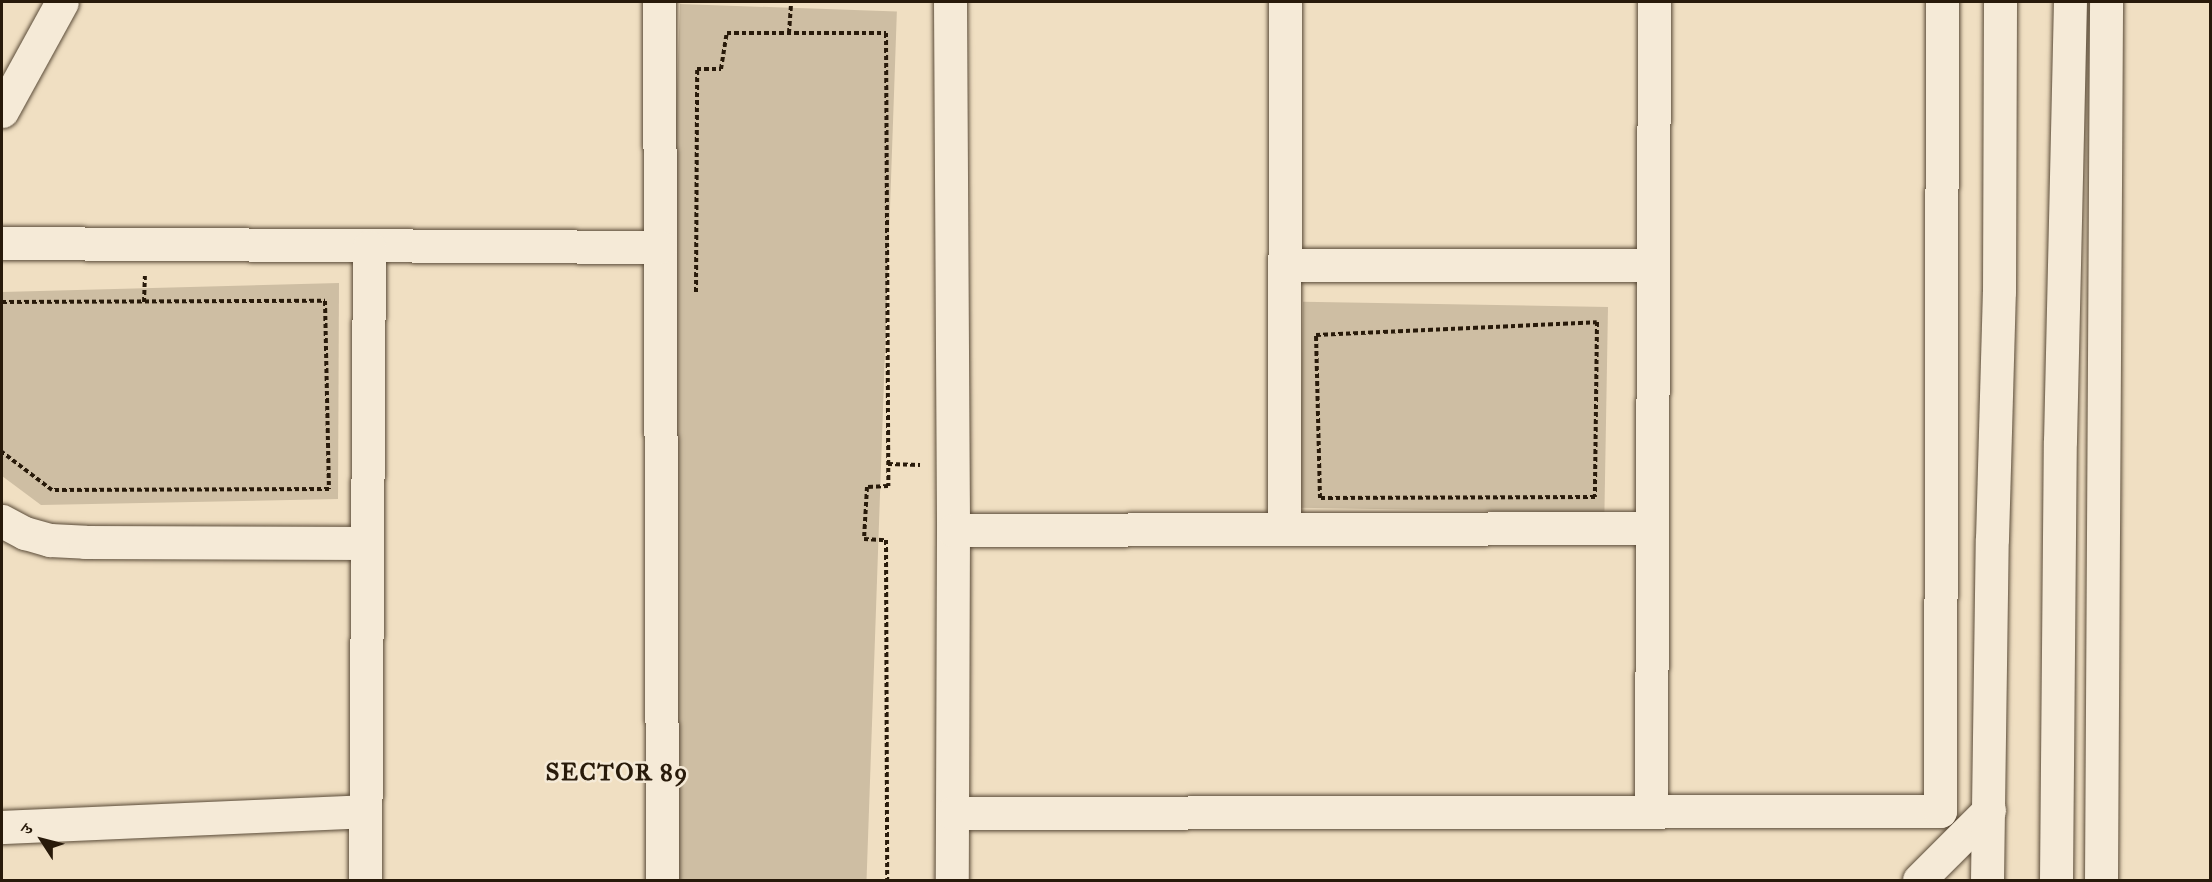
<!DOCTYPE html>
<html>
<head>
<meta charset="utf-8">
<style>
	body { margin:0 }
	#map { position:relative; width:2212px; height:882px; overflow:hidden; background:#f0dfc2; font-family:"IM FELL Great Primer","Noto Serif Devanagari",serif }
	div>[style] { position:absolute }
	.green>* { inset:0; background:#cebea3; transform-origin:0 0 }
	.path>* { height:4px; margin-top:-2px; transform-origin:0; background:repeating-linear-gradient(90deg,#281a0a 0 4.5px,transparent 0 7.5px) }
	.roads { filter:drop-shadow(0 0 2px #5a4b38) drop-shadow(0 0 2px #5a4b38) }
	.minor>* { height:33px; margin:-16.5px; padding:0 16.5px; transform-origin:16.5px; border-radius:16.5px; background:#f5ead7 }
	span { translate:-50% -50%; white-space:nowrap; text-align:center; line-height:1.15; -webkit-text-stroke:5px #f5ead7; paint-order:stroke }
	.district-label { font-size:24px; color:#281a0a; font-weight:700; letter-spacing:1.5px }
	.frame { position:absolute; inset:0; border:3px solid #281a0a; pointer-events:none }
	.north { position:absolute; left:12px; top:810px; width:60px; height:60px; -webkit-text-stroke:4px #f5ead7; paint-order:stroke; rotate:306deg; font-size:16px; font-weight:700; line-height:24px; text-align:center; color:#281a0a }
	.north::after { content:''; display:block; margin:auto; width:21px; height:27px; background:#281a0a; clip-path:polygon(50% 0,100% 100%,50% 72%,0 100%) }
</style>
</head>
<body>
<div id="map">
	<div class="green">
		<i style="left:680px;top:4px;width:217px;height:876px;rotate:2deg"></i>
		<i style="clip-path:polygon(339px 283px,338px 499px,41px 505px,2px 476px,2px 292px)"></i>
		<i style="left:1608px;top:307px;width:206px;height:305px;rotate:91deg"></i>
	</div>
	<div class="path">
		<i style="left:789px;top:33px;width:31px;rotate:-86deg"></i>
		<i style="left:696px;top:292px;width:223px;rotate:-89.7deg"></i>
		<i style="left:697px;top:69px;width:24px"></i>
		<i style="left:721px;top:69px;width:36px;rotate:-81deg"></i>
		<i style="left:727px;top:33px;width:159px"></i>
		<i style="left:886px;top:33px;width:453px;rotate:89.7deg"></i>
		<i style="left:888px;top:486px;width:21px;rotate:177deg"></i>
		<i style="left:867px;top:487px;width:52px;rotate:93.3deg"></i>
		<i style="left:864px;top:539px;width:22px;rotate:3deg"></i>
		<i style="left:886px;top:540px;width:340px;rotate:89.8deg"></i>
		<i style="left:2px;top:302px;width:323px;rotate:-0.2deg"></i>
		<i style="left:325px;top:301px;width:188px;rotate:88.8deg"></i>
		<i style="left:329px;top:489px;width:277px;rotate:179.8deg"></i>
		<i style="left:52px;top:490px;width:63px;rotate:-142.8deg"></i>
		<i style="left:144px;top:302px;width:26px;rotate:-88deg"></i>
		<i style="left:1597px;top:322px;width:175px;rotate:90.7deg"></i>
		<i style="left:1595px;top:497px;width:275px;rotate:179.8deg"></i>
		<i style="left:1320px;top:498px;width:163px;rotate:-91.4deg"></i>
		<i style="left:1316px;top:335px;width:281px;rotate:-2.6deg"></i>
		<i style="left:888px;top:464px;width:32px;rotate:2deg"></i>
	</div>
	<div class="roads">
		<div class="minor">
			<i style="left:659px;top:2px;width:878px;rotate:89.8deg"></i>
			<i style="left:950px;top:2px;width:528px;rotate:89.67deg"></i>
			<i style="left:953px;top:530px;width:350px;rotate:90.2deg"></i>
			<i style="left:2px;top:111px;width:124px;rotate:-61.2deg"></i>
			<i style="left:2px;top:243px;width:658px;rotate:0.35deg"></i>
			<i style="left:1284px;top:265px;width:369px"></i>
			<i style="left:2px;top:521px;width:26px;rotate:28deg"></i>
			<i style="left:25px;top:533px;width:26px;rotate:16deg"></i>
			<i style="left:50px;top:540px;width:35px;rotate:3deg"></i>
			<i style="left:85px;top:542px;width:282px;rotate:0.2deg"></i>
			<i style="left:1284px;top:529px;width:527px;rotate:-89.89deg"></i>
			<i style="left:953px;top:530px;width:699px;rotate:-0.16deg"></i>
			<i style="left:1651px;top:811px;width:809px;rotate:-89.79deg"></i>
			<i style="left:952px;top:813px;width:988px;rotate:-0.12deg"></i>
			<i style="left:1940px;top:811px;width:809px;rotate:-89.86deg"></i>
			<i style="left:2px;top:827px;width:363px;rotate:-2.5deg"></i>
			<i style="left:365px;top:880px;width:633px;rotate:-89.64deg"></i>
			<i style="left:1919px;top:880px;width:99px;rotate:-45deg"></i>
			<i style="left:1987px;top:880px;width:341px;rotate:-89.2deg"></i>
			<i style="left:1992px;top:539px;width:247px;rotate:-88.4deg"></i>
			<i style="left:1999px;top:292px;width:290px;rotate:-89.8deg"></i>
			<i style="left:2056px;top:880px;width:439px;rotate:-89.5deg"></i>
			<i style="left:2060px;top:441px;width:439px;rotate:-88.7deg"></i>
			<i style="left:2101px;top:880px;width:878px;rotate:-89.67deg"></i>
		</div>
	</div>
	<div class="district-label">
		<span style="left:617px;top:773px">SECTOR 89</span>
	</div>
	<div class="frame"></div>
	<div class="north">उ</div>
</div>
</body>
</html>
